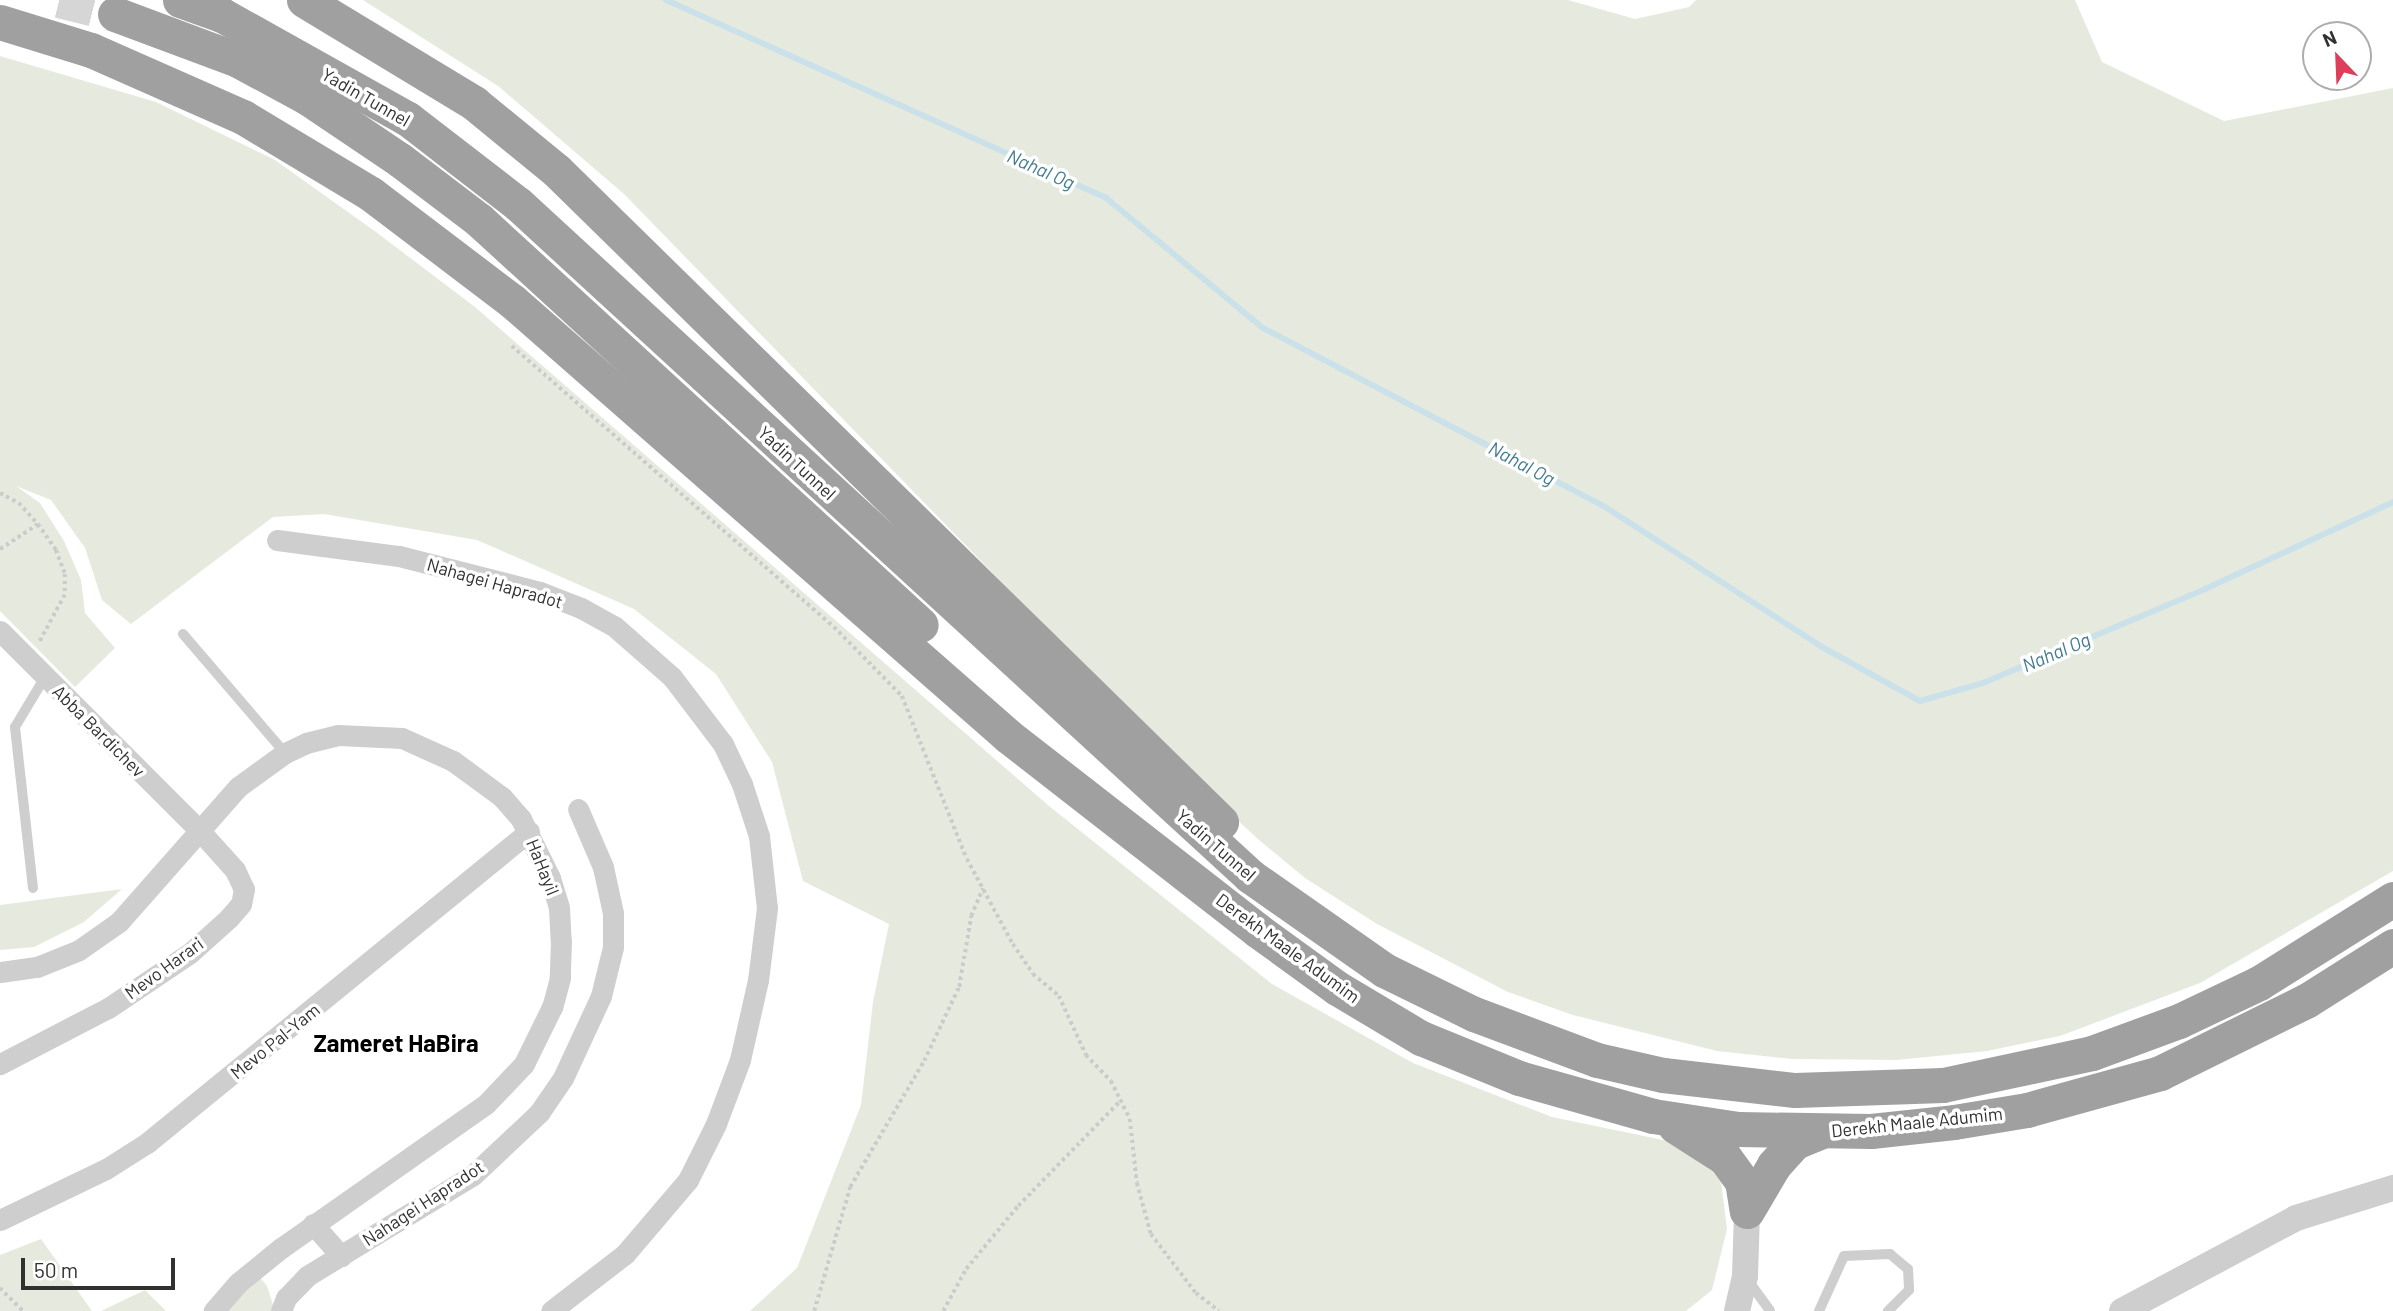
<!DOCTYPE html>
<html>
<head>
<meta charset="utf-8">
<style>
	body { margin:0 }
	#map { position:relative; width:2393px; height:1311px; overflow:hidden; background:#fff; font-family:Barlow,sans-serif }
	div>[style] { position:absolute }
	.green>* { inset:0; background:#e6eade }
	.stream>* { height:6px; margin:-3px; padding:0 3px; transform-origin:3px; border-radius:3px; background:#cbe1e9 }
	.trunk-tunnel>* { height:35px; margin-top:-17.5px; transform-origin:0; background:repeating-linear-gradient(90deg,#d6d6d6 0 35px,transparent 0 53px) }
	.path>* { height:3.5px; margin-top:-1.75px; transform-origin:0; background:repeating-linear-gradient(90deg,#cbcbcb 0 3.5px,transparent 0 7px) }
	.service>* { height:10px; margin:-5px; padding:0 5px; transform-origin:5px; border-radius:5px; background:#cecece }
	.minor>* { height:21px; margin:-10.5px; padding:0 10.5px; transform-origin:10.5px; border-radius:10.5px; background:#cecece }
	.tertiary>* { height:26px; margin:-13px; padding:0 13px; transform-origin:13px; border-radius:13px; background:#cecece }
	.trunk>* { height:35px; margin:-17.5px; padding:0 17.5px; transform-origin:17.5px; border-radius:17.5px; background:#a0a0a0 }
	span { translate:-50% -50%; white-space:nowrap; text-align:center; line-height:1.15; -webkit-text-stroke:7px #fff; paint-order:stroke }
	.street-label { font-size:18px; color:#313131 }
	.water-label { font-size:19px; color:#427a90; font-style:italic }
	.district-label { font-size:24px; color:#000; font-weight:700 }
	.north { position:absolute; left:2302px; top:21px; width:70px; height:70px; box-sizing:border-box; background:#fff; border:2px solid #adadad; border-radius:50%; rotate:337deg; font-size:19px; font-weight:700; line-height:28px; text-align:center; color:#313131 }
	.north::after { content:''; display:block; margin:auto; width:24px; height:32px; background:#dd3f5b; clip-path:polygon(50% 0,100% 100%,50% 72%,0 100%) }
	.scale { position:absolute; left:21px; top:1258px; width:154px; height:32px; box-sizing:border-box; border:4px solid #313131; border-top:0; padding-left:9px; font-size:21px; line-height:24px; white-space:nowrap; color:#313131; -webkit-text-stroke:5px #fff; paint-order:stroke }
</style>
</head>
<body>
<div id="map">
	<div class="green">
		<i style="clip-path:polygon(363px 0,1568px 0,1635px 19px,1689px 7px,1696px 0,2075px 0,2102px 62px,2224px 121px,2393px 88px,2393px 871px,2200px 983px,2060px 1036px,1987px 1051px,1896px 1060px,1792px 1059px,1717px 1051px,1573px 1015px,1508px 992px,1377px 924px,1305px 878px,1259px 840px,1194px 780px,624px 194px,498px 86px)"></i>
		<i style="clip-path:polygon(0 56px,156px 102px,275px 160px,376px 232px,475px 307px,1049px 806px,1272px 984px,1413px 1063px,1552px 1117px,1697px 1147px,1720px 1173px,1727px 1229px,1712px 1290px,1686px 1311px,750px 1311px,797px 1268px,861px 1105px,873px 1002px,889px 924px,803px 881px,772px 762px,716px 674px,634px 609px,477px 540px,324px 514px,273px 517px,131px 624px,102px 600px,85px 548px,51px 500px,16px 486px,40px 503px,64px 541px,81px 580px,85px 613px,115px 648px,75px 687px,0 611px)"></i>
		<i style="clip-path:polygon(122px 889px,84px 922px,34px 947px,0 950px,0 905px)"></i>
		<i style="clip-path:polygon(41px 1239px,92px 1311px,0 1311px,0 1255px)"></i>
		<i style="clip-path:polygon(258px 1275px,267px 1286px,275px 1311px,224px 1311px)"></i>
		<i style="clip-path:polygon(145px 1290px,166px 1311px,101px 1311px)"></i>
	</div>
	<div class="stream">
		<i style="left:666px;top:0;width:481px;rotate:24.2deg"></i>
		<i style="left:1105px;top:197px;width:205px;rotate:39.7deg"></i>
		<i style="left:1263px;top:328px;width:386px;rotate:27.6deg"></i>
		<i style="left:1605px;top:507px;width:258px;rotate:32.8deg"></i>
		<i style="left:1822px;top:647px;width:112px;rotate:28.9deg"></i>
		<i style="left:1920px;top:701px;width:66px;rotate:-15.9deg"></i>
		<i style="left:1983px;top:683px;width:241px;rotate:-22.9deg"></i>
		<i style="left:2205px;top:589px;width:207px;rotate:-24.8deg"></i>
	</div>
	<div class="trunk-tunnel">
		<i style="left:59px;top:0;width:58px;rotate:14deg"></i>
	</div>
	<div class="path">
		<i style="left:512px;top:346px;width:427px;rotate:41.1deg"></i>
		<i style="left:834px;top:627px;width:97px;rotate:45.4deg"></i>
		<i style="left:902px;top:696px;width:175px;rotate:68.3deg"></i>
		<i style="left:967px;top:859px;width:97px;rotate:61.6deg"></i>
		<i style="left:1013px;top:944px;width:36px;rotate:56deg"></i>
		<i style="left:1033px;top:974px;width:34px;rotate:40deg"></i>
		<i style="left:1059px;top:996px;width:65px;rotate:65.4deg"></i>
		<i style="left:1086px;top:1055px;width:36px;rotate:46deg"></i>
		<i style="left:1111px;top:1081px;width:42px;rotate:63.4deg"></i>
		<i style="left:1130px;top:1119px;width:64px;rotate:83.8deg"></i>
		<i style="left:1137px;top:1183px;width:53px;rotate:74.6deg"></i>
		<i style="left:1151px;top:1234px;width:74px;rotate:52.7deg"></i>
		<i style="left:1196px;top:1293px;width:29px;rotate:38deg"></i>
		<i style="left:0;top:493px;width:21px;rotate:28deg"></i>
		<i style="left:19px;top:503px;width:28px;rotate:48deg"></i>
		<i style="left:38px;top:524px;width:32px;rotate:55deg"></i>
		<i style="left:56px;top:550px;width:26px;rotate:69deg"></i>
		<i style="left:65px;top:574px;width:21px;rotate:90deg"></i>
		<i style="left:65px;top:595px;width:55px;rotate:118.4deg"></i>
		<i style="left:0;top:549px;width:45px;rotate:-33.3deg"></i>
		<i style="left:0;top:1288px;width:33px;rotate:45deg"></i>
		<i style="left:814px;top:1311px;width:129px;rotate:-73.8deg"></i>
		<i style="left:850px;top:1187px;width:146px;rotate:-59.6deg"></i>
		<i style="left:924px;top:1061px;width:82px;rotate:-64.7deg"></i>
		<i style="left:959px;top:987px;width:72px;rotate:-80.4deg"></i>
		<i style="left:971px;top:916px;width:30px;rotate:-67deg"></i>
		<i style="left:943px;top:1311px;width:48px;rotate:-61.3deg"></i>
		<i style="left:966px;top:1269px;width:82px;rotate:-50.5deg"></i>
		<i style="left:1018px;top:1206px;width:146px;rotate:-45.8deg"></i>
	</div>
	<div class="service">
		<i style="left:183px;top:634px;width:157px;rotate:49.4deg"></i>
		<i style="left:33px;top:888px;width:162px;rotate:-96.4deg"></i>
		<i style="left:15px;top:727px;width:58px;rotate:-59deg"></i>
		<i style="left:1747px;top:1279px;width:39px;rotate:54deg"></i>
		<i style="left:1819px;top:1311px;width:60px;rotate:-65.6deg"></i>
		<i style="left:1844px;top:1256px;width:46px;rotate:-2.5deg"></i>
		<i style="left:1890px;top:1254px;width:23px;rotate:40deg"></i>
		<i style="left:1908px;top:1269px;width:21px;rotate:87deg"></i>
		<i style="left:1909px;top:1290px;width:30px;rotate:135deg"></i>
	</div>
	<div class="minor">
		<i style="left:277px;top:540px;width:123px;rotate:7.5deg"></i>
		<i style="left:399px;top:556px;width:146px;rotate:14.3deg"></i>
		<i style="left:540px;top:592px;width:44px;rotate:21.3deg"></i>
		<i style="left:581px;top:608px;width:38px;rotate:29deg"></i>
		<i style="left:614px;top:626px;width:77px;rotate:41.3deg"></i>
		<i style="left:672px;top:677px;width:84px;rotate:52.7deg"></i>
		<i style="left:723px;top:744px;width:44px;rotate:64.6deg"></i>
		<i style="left:742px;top:784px;width:55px;rotate:71.9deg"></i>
		<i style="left:759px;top:836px;width:72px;rotate:83.7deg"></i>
		<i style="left:767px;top:908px;width:73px;rotate:97.1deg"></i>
		<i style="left:758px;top:980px;width:82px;rotate:102.7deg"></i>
		<i style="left:740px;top:1060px;width:68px;rotate:110.6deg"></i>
		<i style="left:716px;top:1124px;width:63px;rotate:116.6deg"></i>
		<i style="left:688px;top:1180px;width:97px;rotate:130.4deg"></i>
		<i style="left:625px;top:1254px;width:93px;rotate:142.4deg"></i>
		<i style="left:0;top:631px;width:281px;rotate:45deg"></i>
		<i style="left:199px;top:830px;width:54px;rotate:48deg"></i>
		<i style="left:235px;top:870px;width:21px;rotate:65deg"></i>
		<i style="left:244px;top:889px;width:15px;rotate:101deg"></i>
		<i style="left:241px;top:904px;width:18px;rotate:131deg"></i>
		<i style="left:229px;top:918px;width:52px;rotate:138.1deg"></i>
		<i style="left:190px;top:953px;width:99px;rotate:146.1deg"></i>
		<i style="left:108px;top:1008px;width:122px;rotate:152.6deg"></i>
		<i style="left:0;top:972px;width:37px;rotate:-8deg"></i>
		<i style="left:37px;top:967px;width:45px;rotate:-22deg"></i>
		<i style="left:79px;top:950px;width:49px;rotate:-35deg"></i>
		<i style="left:119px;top:922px;width:180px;rotate:-48.6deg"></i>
		<i style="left:238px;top:787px;width:58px;rotate:-35.9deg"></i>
		<i style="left:285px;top:753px;width:23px;rotate:-25deg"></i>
		<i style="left:306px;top:743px;width:33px;rotate:-14deg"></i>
		<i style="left:338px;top:735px;width:64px;rotate:2.7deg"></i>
		<i style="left:402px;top:738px;width:56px;rotate:24.3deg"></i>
		<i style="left:453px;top:761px;width:61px;rotate:36.3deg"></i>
		<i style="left:502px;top:797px;width:29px;rotate:49deg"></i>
		<i style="left:521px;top:819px;width:66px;rotate:63.8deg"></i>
		<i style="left:550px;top:878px;width:31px;rotate:73deg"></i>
		<i style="left:559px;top:908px;width:33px;rotate:87deg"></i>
		<i style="left:561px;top:941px;width:37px;rotate:92deg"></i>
		<i style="left:560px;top:978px;width:30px;rotate:105deg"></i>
		<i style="left:552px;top:1007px;width:64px;rotate:116.2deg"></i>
		<i style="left:524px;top:1064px;width:55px;rotate:133.5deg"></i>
		<i style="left:486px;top:1104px;width:251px;rotate:144.9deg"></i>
		<i style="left:281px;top:1248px;width:55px;rotate:140.9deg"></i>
		<i style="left:238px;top:1283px;width:37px;rotate:131deg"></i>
		<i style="left:0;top:1220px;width:118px;rotate:-25.7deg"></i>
		<i style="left:106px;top:1169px;width:49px;rotate:-32.4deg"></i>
		<i style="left:147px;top:1143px;width:493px;rotate:-39.2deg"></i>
		<i style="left:313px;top:1224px;width:43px;rotate:48.8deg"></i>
		<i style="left:281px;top:1311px;width:14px;rotate:-69deg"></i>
		<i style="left:286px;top:1298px;width:30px;rotate:-46deg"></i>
		<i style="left:307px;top:1276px;width:194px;rotate:-31.3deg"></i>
		<i style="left:473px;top:1175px;width:91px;rotate:-43.2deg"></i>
		<i style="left:539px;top:1113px;width:42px;rotate:-55.6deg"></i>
		<i style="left:563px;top:1078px;width:90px;rotate:-65.1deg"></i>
		<i style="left:601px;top:996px;width:50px;rotate:-76.2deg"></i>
		<i style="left:613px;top:947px;width:34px;rotate:-90deg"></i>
		<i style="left:613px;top:913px;width:47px;rotate:-102.3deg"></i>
		<i style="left:603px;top:867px;width:63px;rotate:-113.3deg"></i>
	</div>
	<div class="tertiary">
		<i style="left:1737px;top:1311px;width:36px;rotate:-77deg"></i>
		<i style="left:1745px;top:1276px;width:65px;rotate:-88.2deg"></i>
		<i style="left:2122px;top:1311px;width:197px;rotate:-28.1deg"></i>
		<i style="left:2296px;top:1218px;width:102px;rotate:-17.2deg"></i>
	</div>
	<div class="trunk">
		<i style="left:180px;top:0;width:45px;rotate:19.7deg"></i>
		<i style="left:222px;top:15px;width:213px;rotate:29.2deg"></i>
		<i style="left:408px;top:119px;width:139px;rotate:37.7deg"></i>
		<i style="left:518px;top:204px;width:994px;rotate:42.55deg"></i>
		<i style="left:1250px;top:876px;width:164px;rotate:35deg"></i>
		<i style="left:1384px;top:970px;width:100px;rotate:26.1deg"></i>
		<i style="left:1474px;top:1014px;width:131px;rotate:20.5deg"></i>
		<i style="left:1597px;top:1060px;width:68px;rotate:12.8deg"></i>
		<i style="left:1663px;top:1075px;width:133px;rotate:6.5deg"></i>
		<i style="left:1795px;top:1090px;width:148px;rotate:-1.9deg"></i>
		<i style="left:1943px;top:1085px;width:152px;rotate:-12.1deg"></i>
		<i style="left:2092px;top:1053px;width:93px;rotate:-20.2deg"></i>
		<i style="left:2179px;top:1021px;width:89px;rotate:-25.4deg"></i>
		<i style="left:2259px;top:983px;width:158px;rotate:-32.1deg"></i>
		<i style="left:304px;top:0;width:199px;rotate:31.2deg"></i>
		<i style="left:474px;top:103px;width:107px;rotate:39.3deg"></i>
		<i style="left:557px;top:171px;width:930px;rotate:44.43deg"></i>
		<i style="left:115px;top:14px;width:131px;rotate:20.5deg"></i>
		<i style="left:238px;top:60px;width:80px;rotate:28.5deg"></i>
		<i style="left:308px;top:98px;width:111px;rotate:34deg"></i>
		<i style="left:400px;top:160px;width:99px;rotate:37.2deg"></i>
		<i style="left:479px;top:220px;width:599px;rotate:42.5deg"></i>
		<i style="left:0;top:22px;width:95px;rotate:17.1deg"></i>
		<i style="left:91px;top:50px;width:166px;rotate:23.8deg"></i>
		<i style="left:243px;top:117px;width:149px;rotate:31deg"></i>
		<i style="left:371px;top:194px;width:177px;rotate:37.2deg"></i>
		<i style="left:512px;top:301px;width:660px;rotate:41.25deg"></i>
		<i style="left:1008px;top:736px;width:316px;rotate:37.9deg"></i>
		<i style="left:1257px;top:930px;width:99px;rotate:35.9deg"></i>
		<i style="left:1337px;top:988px;width:98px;rotate:30.8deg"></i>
		<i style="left:1421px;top:1038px;width:106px;rotate:22.2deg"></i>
		<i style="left:1519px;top:1078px;width:139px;rotate:15.8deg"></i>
		<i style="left:1653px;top:1116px;width:86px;rotate:8.7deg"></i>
		<i style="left:1738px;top:1129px;width:133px;rotate:0.9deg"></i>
		<i style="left:1871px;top:1131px;width:83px;rotate:-6.2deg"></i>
		<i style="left:1954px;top:1122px;width:74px;rotate:-9.3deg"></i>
		<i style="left:2027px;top:1110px;width:138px;rotate:-15.5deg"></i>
		<i style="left:2160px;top:1073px;width:163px;rotate:-26.3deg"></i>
		<i style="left:2306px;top:1001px;width:103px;rotate:-32.3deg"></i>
		<i style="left:1675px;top:1126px;width:59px;rotate:32.6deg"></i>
		<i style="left:1725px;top:1158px;width:29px;rotate:54deg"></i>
		<i style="left:1742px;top:1181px;width:30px;rotate:81deg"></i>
		<i style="left:1747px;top:1211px;width:53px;rotate:-59.6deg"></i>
		<i style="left:1774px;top:1165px;width:31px;rotate:-48deg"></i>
		<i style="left:1795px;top:1142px;width:27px;rotate:-22deg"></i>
	</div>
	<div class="street-label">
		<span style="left:366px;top:97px;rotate:30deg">Yadin Tunnel</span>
		<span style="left:797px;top:463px;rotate:43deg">Yadin Tunnel</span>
		<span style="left:495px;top:583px;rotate:16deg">Nahagei Hapradot</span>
		<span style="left:99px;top:731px;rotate:45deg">Abba Bardichev</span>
		<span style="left:1216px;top:845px;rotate:41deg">Yadin Tunnel</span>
		<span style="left:543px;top:867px;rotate:68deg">HaHayil</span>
		<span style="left:1288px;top:948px;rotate:36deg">Derekh Maale Adumim</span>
		<span style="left:164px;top:968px;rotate:-36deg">Mevo Harari</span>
		<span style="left:275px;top:1041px;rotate:-39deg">Mevo Pal-Yam</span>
		<span style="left:1917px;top:1122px;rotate:-6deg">Derekh Maale Adumim</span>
		<span style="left:423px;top:1203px;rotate:-33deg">Nahagei Hapradot</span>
	</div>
	<div class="water-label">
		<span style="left:1041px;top:169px;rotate:24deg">Nahal Og</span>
		<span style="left:1522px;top:463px;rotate:28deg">Nahal Og</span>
		<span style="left:2056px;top:652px;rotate:-23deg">Nahal Og</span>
	</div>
	<div class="district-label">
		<span style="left:396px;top:1043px">Zameret HaBira</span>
	</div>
	<div class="north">N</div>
	<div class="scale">50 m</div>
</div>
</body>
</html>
